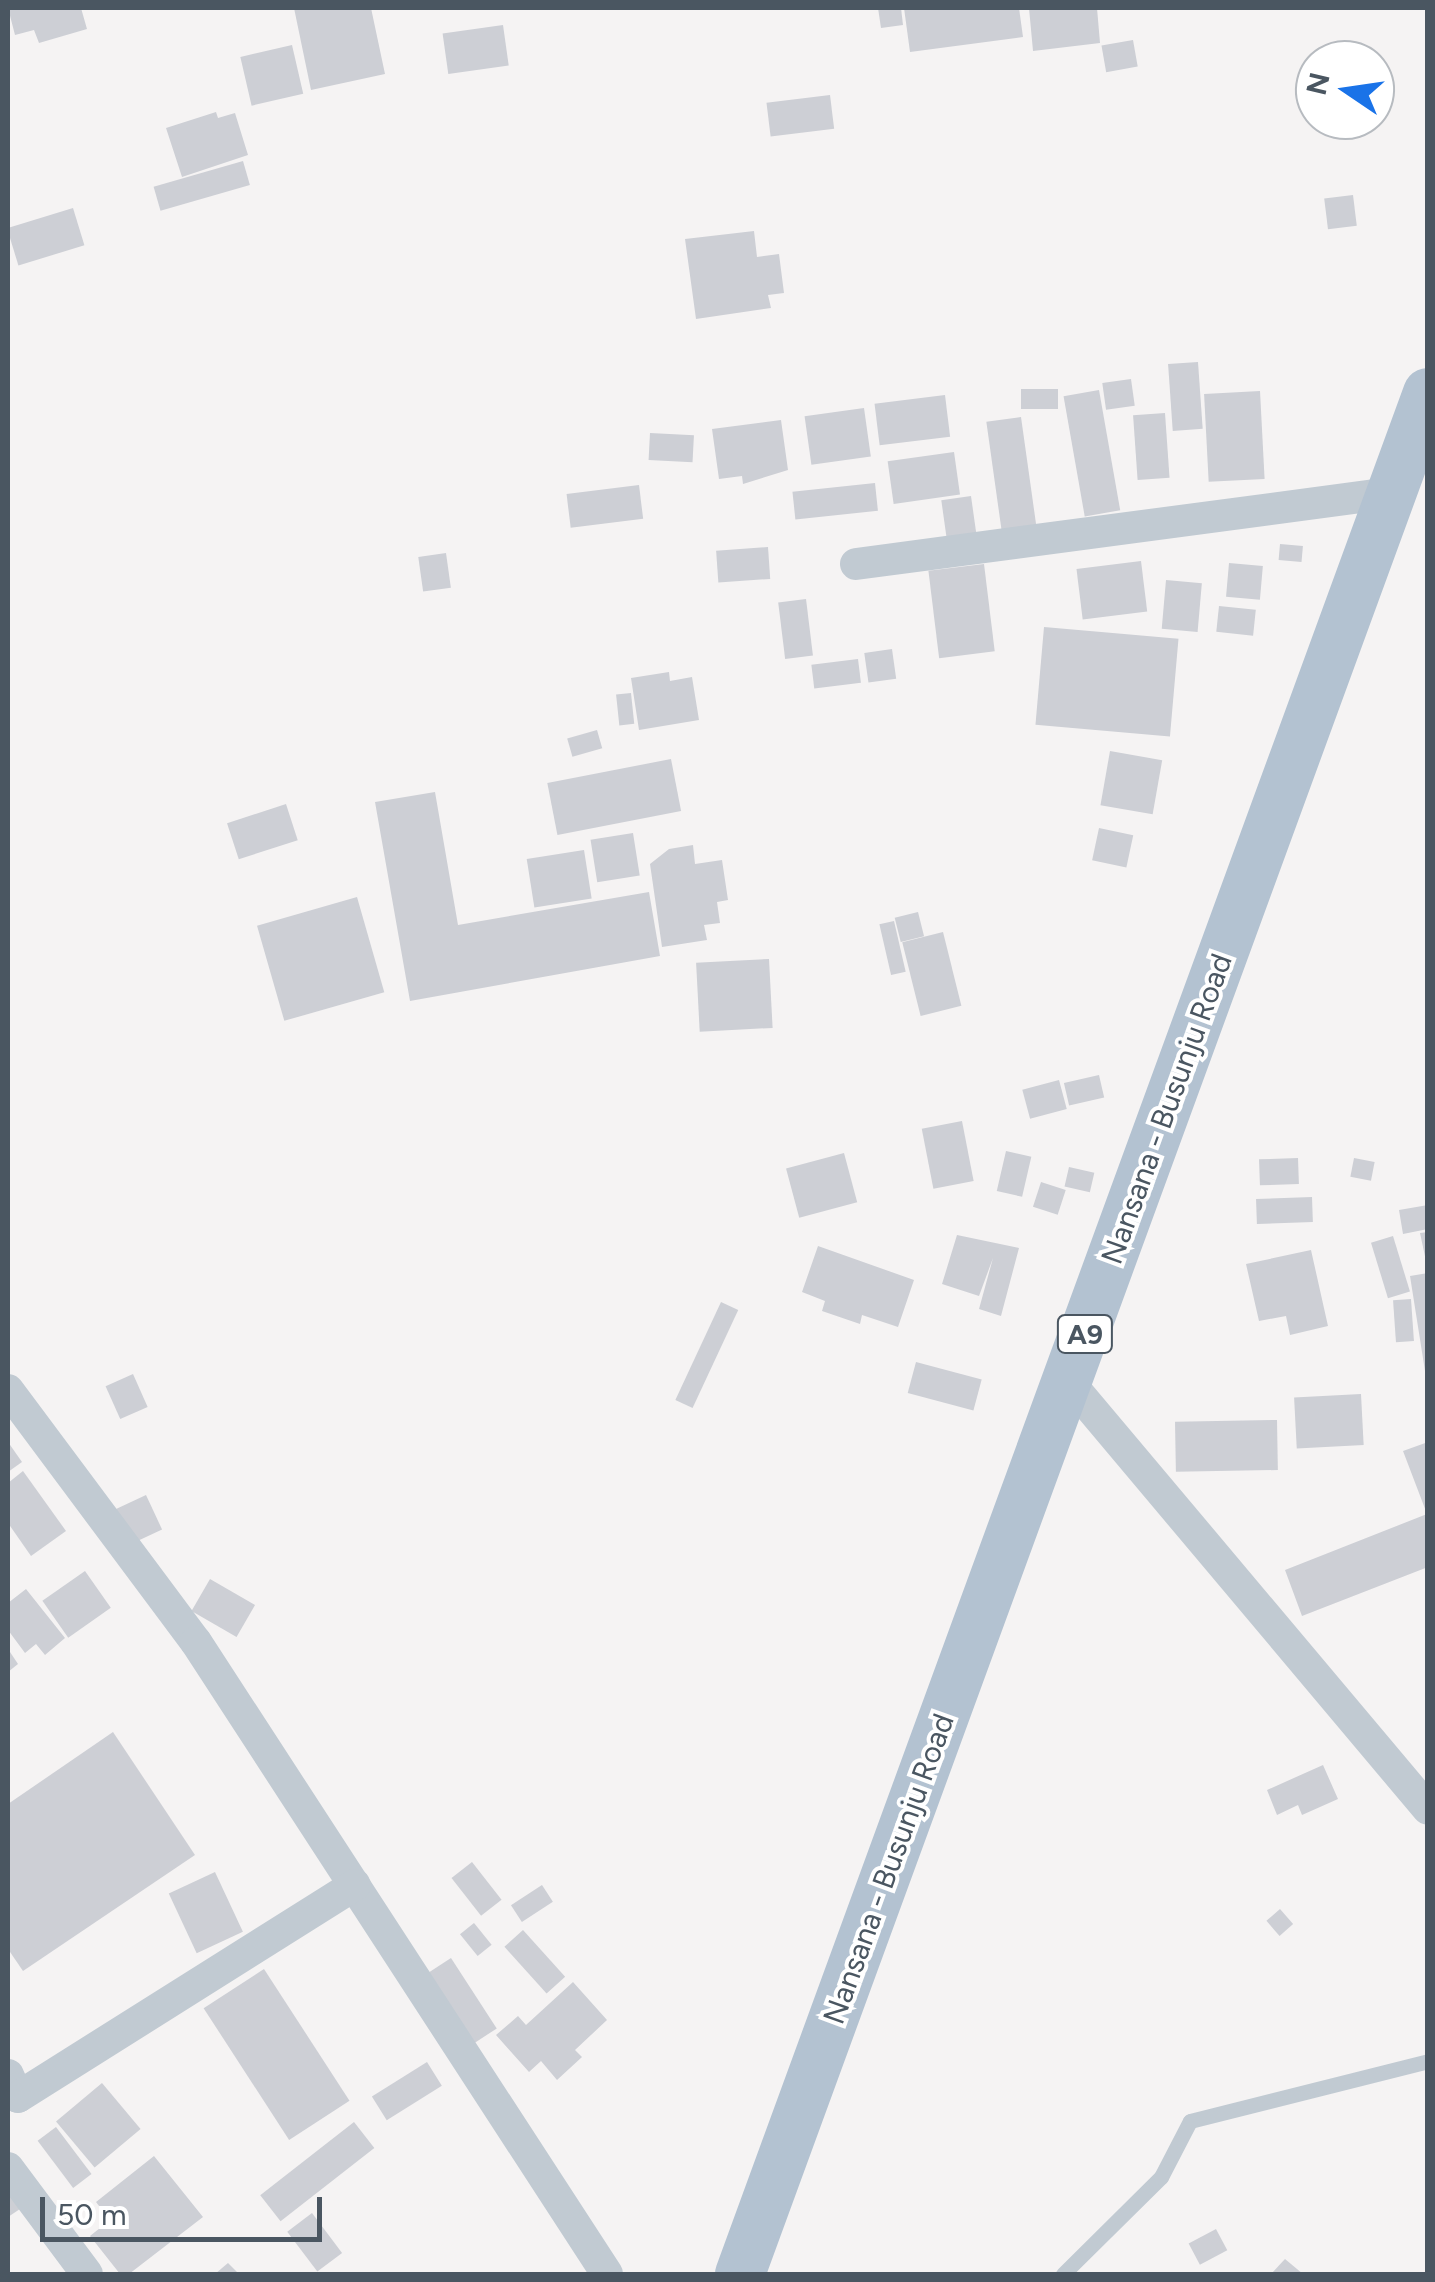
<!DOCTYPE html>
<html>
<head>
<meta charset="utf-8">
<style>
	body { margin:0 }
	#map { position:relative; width:1435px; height:2282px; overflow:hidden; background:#f5f3f3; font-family:Figtree,sans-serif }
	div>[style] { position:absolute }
	.building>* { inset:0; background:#cdcfd5; transform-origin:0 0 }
	.service>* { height:15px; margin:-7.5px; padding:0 7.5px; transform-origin:7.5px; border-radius:7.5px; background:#c1cad2 }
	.minor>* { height:32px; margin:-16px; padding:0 16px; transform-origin:16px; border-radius:16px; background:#c1cad2 }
	.primary>* { height:50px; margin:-25px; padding:0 25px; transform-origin:25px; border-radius:25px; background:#b3c2d1 }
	span { translate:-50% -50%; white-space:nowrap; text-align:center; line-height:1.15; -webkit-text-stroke:8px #fff; paint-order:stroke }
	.shield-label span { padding:2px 8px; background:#fff; border:2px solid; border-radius:8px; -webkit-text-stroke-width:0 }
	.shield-label { font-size:28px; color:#4a5661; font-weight:700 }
	.street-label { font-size:30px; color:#4a5661 }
	.frame { position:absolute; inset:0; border:10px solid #4a5661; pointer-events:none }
	.north { position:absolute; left:1295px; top:40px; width:100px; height:100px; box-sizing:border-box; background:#fff; border:2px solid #b7bbc0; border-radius:50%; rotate:283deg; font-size:28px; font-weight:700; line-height:40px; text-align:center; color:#4a5661 }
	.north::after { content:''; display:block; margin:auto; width:35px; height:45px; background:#1a73e8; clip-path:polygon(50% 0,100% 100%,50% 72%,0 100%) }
	.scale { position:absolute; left:40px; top:2197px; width:282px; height:45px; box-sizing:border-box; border:5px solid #4a5661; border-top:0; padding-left:12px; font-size:30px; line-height:35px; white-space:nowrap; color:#4a5661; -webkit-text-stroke:8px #fff; paint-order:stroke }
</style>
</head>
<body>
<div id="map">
	<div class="building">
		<i style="clip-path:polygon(8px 8px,81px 8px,87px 29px,39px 43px,34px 30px,15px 35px)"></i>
		<i style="clip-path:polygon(294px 8px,371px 8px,385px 74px,311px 90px)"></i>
		<i style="clip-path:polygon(878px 8px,901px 8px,903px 25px,881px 28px)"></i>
		<i style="clip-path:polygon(904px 8px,1019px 8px,1023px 37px,910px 52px)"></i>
		<i style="clip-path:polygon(1029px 8px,1097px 8px,1100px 43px,1033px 51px)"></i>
		<i style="left:503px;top:25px;width:41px;height:61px;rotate:82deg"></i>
		<i style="left:1133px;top:40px;width:27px;height:32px;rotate:80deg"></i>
		<i style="left:292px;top:45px;width:50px;height:53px;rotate:77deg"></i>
		<i style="left:830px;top:95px;width:34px;height:64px;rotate:83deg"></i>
		<i style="clip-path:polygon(216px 112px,218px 118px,235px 113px,248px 155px,182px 177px,166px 128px)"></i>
		<i style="left:243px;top:161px;width:25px;height:93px;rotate:74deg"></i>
		<i style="left:1353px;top:195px;width:31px;height:29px;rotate:83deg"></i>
		<i style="left:73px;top:208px;width:39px;height:69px;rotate:73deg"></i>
		<i style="clip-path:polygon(754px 231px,757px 257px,779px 254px,784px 293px,768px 295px,771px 308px,696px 319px,685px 239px)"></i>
		<i style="left:1198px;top:362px;width:67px;height:30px;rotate:86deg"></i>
		<i style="left:1131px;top:379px;width:27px;height:29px;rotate:82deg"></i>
		<i style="left:1058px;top:389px;width:20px;height:37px;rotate:90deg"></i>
		<i style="left:1099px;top:390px;width:122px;height:36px;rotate:80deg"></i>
		<i style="left:1260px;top:391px;width:88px;height:56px;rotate:87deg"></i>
		<i style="left:945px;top:395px;width:42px;height:71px;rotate:83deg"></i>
		<i style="left:864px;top:408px;width:49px;height:60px;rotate:82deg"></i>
		<i style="left:1165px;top:413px;width:65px;height:32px;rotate:86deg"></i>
		<i style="left:1021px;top:417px;width:111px;height:35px;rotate:82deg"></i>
		<i style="clip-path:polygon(781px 420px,788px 470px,743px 484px,742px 476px,719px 479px,712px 429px)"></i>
		<i style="left:650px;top:433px;width:44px;height:27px;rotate:3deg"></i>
		<i style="left:954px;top:452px;width:43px;height:67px;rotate:82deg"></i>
		<i style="left:875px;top:483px;width:28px;height:83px;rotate:84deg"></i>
		<i style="left:639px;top:485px;width:34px;height:73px;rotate:83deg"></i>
		<i style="left:971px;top:496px;width:41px;height:30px;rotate:82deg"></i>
		<i style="left:1280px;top:544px;width:23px;height:16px;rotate:5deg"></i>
		<i style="left:768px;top:547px;width:32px;height:52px;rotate:86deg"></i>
		<i style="left:446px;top:553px;width:35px;height:28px;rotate:82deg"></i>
		<i style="left:1141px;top:561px;width:51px;height:65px;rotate:83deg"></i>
		<i style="left:1229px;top:563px;width:34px;height:34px;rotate:5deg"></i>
		<i style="left:984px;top:564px;width:88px;height:56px;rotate:83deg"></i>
		<i style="left:1166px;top:580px;width:36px;height:49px;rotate:5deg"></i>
		<i style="left:806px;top:599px;width:57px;height:28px;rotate:83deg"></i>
		<i style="left:1219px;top:606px;width:37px;height:26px;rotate:6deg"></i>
		<i style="left:1044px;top:627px;width:135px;height:98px;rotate:5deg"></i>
		<i style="left:892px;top:649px;width:30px;height:28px;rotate:82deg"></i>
		<i style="left:858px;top:659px;width:24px;height:47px;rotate:83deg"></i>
		<i style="clip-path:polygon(669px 672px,670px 681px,692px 677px,699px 720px,639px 730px,631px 678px)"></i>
		<i style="left:631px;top:693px;width:31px;height:15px;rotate:84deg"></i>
		<i style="left:597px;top:730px;width:19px;height:31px;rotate:74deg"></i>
		<i style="left:1110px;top:751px;width:53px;height:55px;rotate:10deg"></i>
		<i style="left:671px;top:759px;width:53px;height:126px;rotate:79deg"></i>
		<i style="clip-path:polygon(435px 792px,458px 925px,649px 892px,660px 956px,410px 1001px,375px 802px)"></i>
		<i style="left:286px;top:804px;width:38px;height:62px;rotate:72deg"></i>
		<i style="left:1099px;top:828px;width:35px;height:33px;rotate:12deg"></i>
		<i style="left:633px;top:833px;width:43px;height:43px;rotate:81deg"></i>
		<i style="clip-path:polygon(693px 845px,695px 864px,722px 860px,728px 900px,717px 902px,720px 923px,704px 925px,707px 940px,662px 947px,650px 864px,669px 849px)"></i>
		<i style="left:584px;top:850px;width:49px;height:58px;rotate:81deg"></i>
		<i style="left:357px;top:897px;width:99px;height:104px;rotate:74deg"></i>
		<i style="left:918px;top:912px;width:25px;height:24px;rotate:76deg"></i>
		<i style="left:894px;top:921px;width:52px;height:15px;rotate:77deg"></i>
		<i style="left:943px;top:932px;width:76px;height:42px;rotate:76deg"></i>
		<i style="left:769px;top:959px;width:69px;height:73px;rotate:87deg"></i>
		<i style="left:1099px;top:1075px;width:23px;height:36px;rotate:77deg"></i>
		<i style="left:1059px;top:1080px;width:30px;height:38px;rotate:75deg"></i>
		<i style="left:962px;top:1121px;width:61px;height:41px;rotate:79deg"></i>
		<i style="left:1006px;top:1151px;width:26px;height:41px;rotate:13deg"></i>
		<i style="left:844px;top:1153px;width:51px;height:60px;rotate:75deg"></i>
		<i style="left:1298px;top:1158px;width:26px;height:39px;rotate:88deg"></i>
		<i style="left:1354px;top:1158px;width:21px;height:19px;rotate:11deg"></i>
		<i style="left:1069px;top:1167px;width:26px;height:20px;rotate:13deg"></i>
		<i style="left:1041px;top:1182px;width:26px;height:26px;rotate:18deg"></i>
		<i style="left:1312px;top:1197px;width:25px;height:56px;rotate:88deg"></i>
		<i style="clip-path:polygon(1428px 1205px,1428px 1229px,1403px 1234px,1399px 1210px)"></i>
		<i style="clip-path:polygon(1428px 1232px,1428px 1261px,1426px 1261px,1420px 1233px)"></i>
		<i style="clip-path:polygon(957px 1235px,1019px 1248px,1001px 1316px,979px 1309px,993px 1258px,979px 1296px,942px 1284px)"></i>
		<i style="left:1393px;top:1236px;width:58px;height:23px;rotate:73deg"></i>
		<i style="clip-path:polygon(818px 1246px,914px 1280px,898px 1327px,862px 1315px,860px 1324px,822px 1311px,825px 1301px,802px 1292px)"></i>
		<i style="clip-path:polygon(1311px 1250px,1328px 1326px,1290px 1335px,1286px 1316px,1259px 1321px,1246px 1264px)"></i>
		<i style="clip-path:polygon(1428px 1273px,1428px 1370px,1425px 1371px,1410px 1276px)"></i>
		<i style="left:1411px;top:1299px;width:42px;height:18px;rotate:86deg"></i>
		<i style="left:721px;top:1302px;width:19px;height:108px;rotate:25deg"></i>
		<i style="left:916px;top:1362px;width:68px;height:32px;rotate:15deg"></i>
		<i style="left:133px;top:1374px;width:36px;height:30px;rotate:66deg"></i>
		<i style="left:1361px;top:1394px;width:51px;height:67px;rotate:87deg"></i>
		<i style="left:1277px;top:1420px;width:50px;height:102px;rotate:89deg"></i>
		<i style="clip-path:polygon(8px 1442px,22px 1462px,8px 1472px)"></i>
		<i style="clip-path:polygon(1428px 1442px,1428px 1567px,1302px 1616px,1285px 1570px,1427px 1514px,1403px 1451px)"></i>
		<i style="clip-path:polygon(23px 1471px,66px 1531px,31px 1556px,8px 1523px,8px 1483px)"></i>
		<i style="left:146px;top:1495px;width:38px;height:36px;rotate:65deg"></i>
		<i style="left:85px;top:1571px;width:45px;height:52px;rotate:55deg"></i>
		<i style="left:210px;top:1579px;width:52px;height:37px;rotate:30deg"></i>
		<i style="clip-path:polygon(26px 1589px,65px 1638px,45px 1655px,36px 1644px,25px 1653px,8px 1630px,8px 1603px)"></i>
		<i style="clip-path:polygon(8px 1649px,18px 1664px,8px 1672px)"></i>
		<i style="clip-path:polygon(113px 1732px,195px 1855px,23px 1971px,8px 1949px,8px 1804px)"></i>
		<i style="clip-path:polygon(1323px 1765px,1338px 1799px,1302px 1815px,1298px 1805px,1277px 1815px,1267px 1790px)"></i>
		<i style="left:472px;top:1862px;width:48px;height:26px;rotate:52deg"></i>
		<i style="left:215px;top:1872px;width:66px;height:51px;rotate:65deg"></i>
		<i style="left:542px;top:1885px;width:20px;height:37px;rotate:57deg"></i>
		<i style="left:1280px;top:1909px;width:20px;height:18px;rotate:49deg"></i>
		<i style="left:474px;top:1923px;width:28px;height:18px;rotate:51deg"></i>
		<i style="left:523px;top:1930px;width:63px;height:25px;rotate:48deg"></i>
		<i style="left:451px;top:1958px;width:84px;height:27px;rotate:57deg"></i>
		<i style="left:264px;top:1969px;width:157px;height:72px;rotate:57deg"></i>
		<i style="clip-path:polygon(573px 1982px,607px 2020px,575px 2050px,582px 2057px,557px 2080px,541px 2061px,529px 2072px,496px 2035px,518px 2016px,526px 2025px)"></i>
		<i style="left:427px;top:2062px;width:28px;height:65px;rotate:58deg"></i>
		<i style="left:102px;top:2083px;width:60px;height:60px;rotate:50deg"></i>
		<i style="left:354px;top:2122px;width:33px;height:119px;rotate:52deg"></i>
		<i style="left:56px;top:2127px;width:59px;height:23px;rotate:53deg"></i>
		<i style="clip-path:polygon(154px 2156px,203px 2217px,129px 2274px,120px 2274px,90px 2236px,110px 2220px,96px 2202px)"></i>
		<i style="clip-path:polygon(8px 2191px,20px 2209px,8px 2217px)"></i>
		<i style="left:312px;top:2213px;width:50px;height:31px;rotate:53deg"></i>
		<i style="left:1216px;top:2229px;width:24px;height:31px;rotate:62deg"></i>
		<i style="clip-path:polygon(1285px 2259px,1303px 2274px,1271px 2274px)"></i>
		<i style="clip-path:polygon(228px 2263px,239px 2274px,215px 2274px)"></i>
	</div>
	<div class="service">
		<i style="left:1063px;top:2274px;width:138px;rotate:-44.7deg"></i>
		<i style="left:1161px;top:2177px;width:63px;rotate:-62.6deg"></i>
		<i style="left:1190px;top:2121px;width:245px;rotate:-14.1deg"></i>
	</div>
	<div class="minor">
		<i style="left:856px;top:564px;width:540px;rotate:-7.56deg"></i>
		<i style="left:1068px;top:1381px;width:559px;rotate:49.93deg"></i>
		<i style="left:8px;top:1390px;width:314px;rotate:53.3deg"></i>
		<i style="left:196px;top:1642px;width:754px;rotate:56.96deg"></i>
		<i style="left:8px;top:2075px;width:24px;rotate:66deg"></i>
		<i style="left:18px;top:2097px;width:398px;rotate:-32.2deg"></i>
		<i style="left:8px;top:2168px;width:132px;rotate:53.3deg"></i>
	</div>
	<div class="primary">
		<i style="left:740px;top:2274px;width:2003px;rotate:-69.91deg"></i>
	</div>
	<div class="shield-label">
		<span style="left:1085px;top:1334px">A9</span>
	</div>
	<div class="street-label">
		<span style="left:1167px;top:1109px;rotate:-70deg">Nansana - Busunju Road</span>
		<span style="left:889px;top:1869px;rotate:-70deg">Nansana - Busunju Road</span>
	</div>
	<div class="frame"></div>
	<div class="north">N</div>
	<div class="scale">50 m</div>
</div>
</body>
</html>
